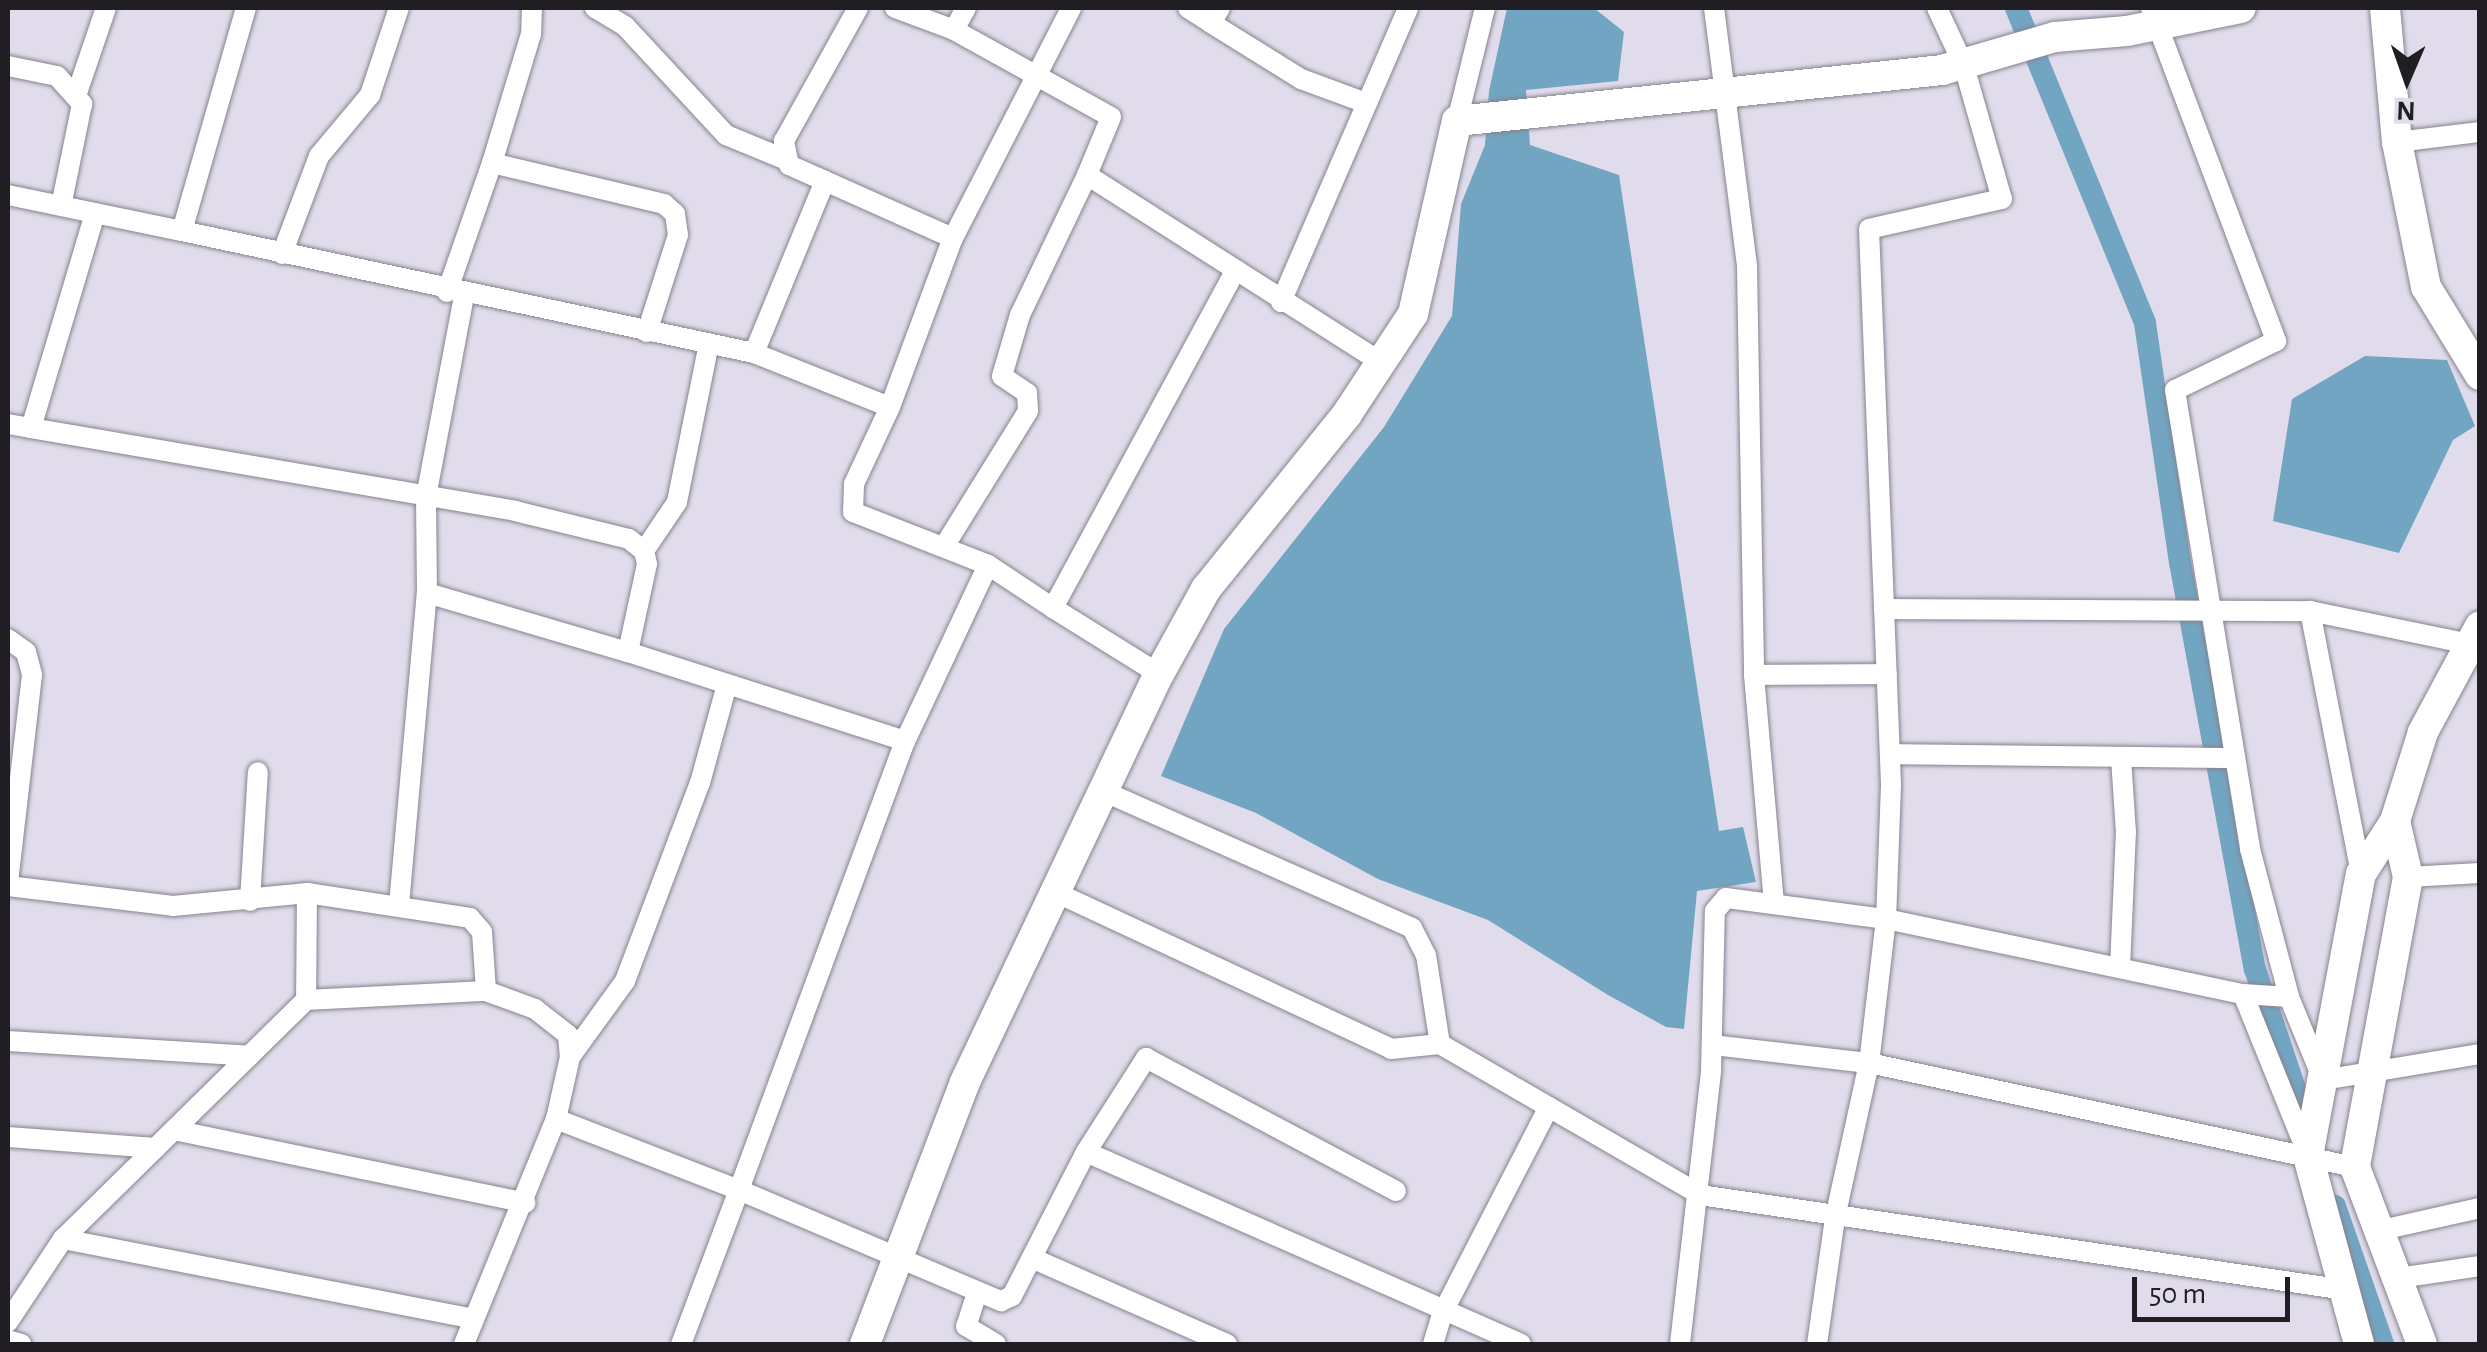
<!DOCTYPE html>
<html>
<head>
<meta charset="utf-8">
<style>
	body { margin:0 }
	#map { position:relative; width:2487px; height:1352px; overflow:hidden; background:#e1dceb; font-family:"Alegreya Sans",sans-serif }
	div>[style] { position:absolute }
	.water>* { inset:0; background:#72a5c2 }
	.canal>* { height:22px; margin:-11px; padding:0 11px; transform-origin:11px; border-radius:11px; background:#72a5c2 }
	.roads { filter:drop-shadow(0 0 2px #878290) drop-shadow(0 0 2px #878290) }
	.street>* { height:20px; margin:-10px; padding:0 10px; transform-origin:10px; border-radius:10px; background:#fff }
	.secondary>* { height:30px; margin:-15px; padding:0 15px; transform-origin:15px; border-radius:15px; background:#fff }
	span { translate:-50% -50%; white-space:nowrap; text-align:center; line-height:1.15; -webkit-text-stroke:9px #e1dceb; paint-order:stroke }
	.frame { position:absolute; inset:0; border:10px solid #201e23; pointer-events:none }
	.north { position:absolute; left:2357px; top:30px; width:100px; height:100px; -webkit-text-stroke:8px #e1dceb; paint-order:stroke; rotate:182deg; font-size:28px; font-weight:700; line-height:40px; text-align:center; color:#201e23 }
	.north::after { content:''; display:block; margin:auto; width:35px; height:45px; background:#201e23; clip-path:polygon(50% 0,100% 100%,50% 72%,0 100%) }
	.scale { position:absolute; left:2132px; top:1277px; width:158px; height:45px; box-sizing:border-box; border:5px solid #201e23; border-top:0; padding-left:12px; font-size:30px; line-height:35px; white-space:nowrap; color:#201e23; -webkit-text-stroke:8px #e1dceb; paint-order:stroke }
</style>
</head>
<body>
<div id="map">
	<div class="water">
		<i style="clip-path:polygon(1507px 8px,1594px 8px,1624px 32px,1618px 81px,1526px 90px,1530px 145px,1619px 175px,1719px 831px,1743px 827px,1756px 882px,1697px 891px,1684px 1029px,1666px 1027px,1608px 995px,1488px 920px,1378px 879px,1256px 813px,1161px 776px,1224px 629px,1384px 427px,1452px 316px,1461px 204px,1485px 145px,1489px 91px)"></i>
		<i style="clip-path:polygon(2365px 356px,2447px 360px,2475px 426px,2453px 440px,2399px 553px,2273px 521px,2292px 399px)"></i>
	</div>
	<div class="canal">
		<i style="left:2016px;top:8px;width:340px;rotate:67.7deg"></i>
		<i style="left:2145px;top:323px;width:242px;rotate:81.7deg"></i>
		<i style="left:2180px;top:562px;width:414px;rotate:79.6deg"></i>
		<i style="left:2255px;top:969px;width:173px;rotate:71.5deg"></i>
		<i style="left:2335px;top:1206px;width:146px;rotate:70.8deg"></i>
	</div>
	<div class="roads">
		<div class="street">
			<i style="left:532px;top:8px;width:26px;rotate:92deg"></i>
			<i style="left:531px;top:34px;width:135px;rotate:106.8deg"></i>
			<i style="left:492px;top:163px;width:177px;rotate:13.4deg"></i>
			<i style="left:664px;top:204px;width:15px;rotate:42deg"></i>
			<i style="left:675px;top:214px;width:21px;rotate:82deg"></i>
			<i style="left:678px;top:235px;width:102px;rotate:107.7deg"></i>
			<i style="left:595px;top:8px;width:35px;rotate:31deg"></i>
			<i style="left:625px;top:26px;width:149px;rotate:47.2deg"></i>
			<i style="left:726px;top:135px;width:63px;rotate:22.5deg"></i>
			<i style="left:895px;top:8px;width:63px;rotate:20.4deg"></i>
			<i style="left:966px;top:8px;width:25px;rotate:119deg"></i>
			<i style="left:954px;top:30px;width:179px;rotate:29deg"></i>
			<i style="left:1111px;top:117px;width:63px;rotate:112.5deg"></i>
			<i style="left:1087px;top:175px;width:348px;rotate:32.5deg"></i>
			<i style="left:1188px;top:8px;width:27px;rotate:33deg"></i>
			<i style="left:1211px;top:23px;width:17px;rotate:-59deg"></i>
			<i style="left:1714px;top:8px;width:261px;rotate:82.7deg"></i>
			<i style="left:1747px;top:267px;width:408px;rotate:89deg"></i>
			<i style="left:1754px;top:675px;width:228px;rotate:85deg"></i>
			<i style="left:1937px;top:8px;width:64px;rotate:65deg"></i>
			<i style="left:1964px;top:66px;width:138px;rotate:74.1deg"></i>
			<i style="left:2002px;top:199px;width:136px;rotate:167.3deg"></i>
			<i style="left:1869px;top:229px;width:556px;rotate:87.73deg"></i>
			<i style="left:1891px;top:785px;width:134px;rotate:92.1deg"></i>
			<i style="left:1886px;top:919px;width:365px;rotate:11.9deg"></i>
			<i style="left:2243px;top:994px;width:46px;rotate:3.7deg"></i>
			<i style="left:2151px;top:8px;width:356px;rotate:69.4deg"></i>
			<i style="left:2276px;top:341px;width:112px;rotate:154.1deg"></i>
			<i style="left:2175px;top:390px;width:465px;rotate:80.7deg"></i>
			<i style="left:2250px;top:849px;width:153px;rotate:75.2deg"></i>
			<i style="left:2289px;top:997px;width:90px;rotate:67.7deg"></i>
			<i style="left:2323px;top:1080px;width:159px;rotate:-9.4deg"></i>
			<i style="left:1211px;top:23px;width:106px;rotate:31.9deg"></i>
			<i style="left:1301px;top:79px;width:69px;rotate:20.3deg"></i>
			<i style="left:8px;top:66px;width:50px;rotate:11.5deg"></i>
			<i style="left:57px;top:76px;width:38px;rotate:48deg"></i>
			<i style="left:82px;top:104px;width:104px;rotate:101.6deg"></i>
			<i style="left:77px;top:93px;width:90px;rotate:-71.2deg"></i>
			<i style="left:1457px;top:121px;width:116px;rotate:-76.1deg"></i>
			<i style="left:2397px;top:142px;width:84px;rotate:-6.9deg"></i>
			<i style="left:825px;top:181px;width:140px;rotate:24deg"></i>
			<i style="left:8px;top:195px;width:178px;rotate:11.7deg"></i>
			<i style="left:182px;top:231px;width:232px;rotate:-74deg"></i>
			<i style="left:182px;top:231px;width:585px;rotate:12.04deg"></i>
			<i style="left:754px;top:353px;width:186px;rotate:-67.6deg"></i>
			<i style="left:825px;top:181px;width:39px;rotate:-156deg"></i>
			<i style="left:789px;top:165px;width:25px;rotate:-102deg"></i>
			<i style="left:784px;top:141px;width:152px;rotate:-60.9deg"></i>
			<i style="left:282px;top:254px;width:105px;rotate:-69.3deg"></i>
			<i style="left:319px;top:156px;width:80px;rotate:-50.1deg"></i>
			<i style="left:370px;top:95px;width:92px;rotate:-71.6deg"></i>
			<i style="left:447px;top:292px;width:137px;rotate:-70.8deg"></i>
			<i style="left:1281px;top:302px;width:320px;rotate:-66.6deg"></i>
			<i style="left:754px;top:353px;width:146px;rotate:21.7deg"></i>
			<i style="left:890px;top:407px;width:180px;rotate:-69.6deg"></i>
			<i style="left:953px;top:238px;width:259px;rotate:-62.8deg"></i>
			<i style="left:890px;top:407px;width:85px;rotate:115.1deg"></i>
			<i style="left:854px;top:484px;width:28px;rotate:92deg"></i>
			<i style="left:853px;top:512px;width:145px;rotate:21.4deg"></i>
			<i style="left:8px;top:424px;width:23px;rotate:10deg"></i>
			<i style="left:31px;top:428px;width:224px;rotate:-73.4deg"></i>
			<i style="left:31px;top:428px;width:491px;rotate:9.7deg"></i>
			<i style="left:515px;top:511px;width:117px;rotate:13.8deg"></i>
			<i style="left:629px;top:539px;width:19px;rotate:39deg"></i>
			<i style="left:644px;top:551px;width:13px;rotate:77deg"></i>
			<i style="left:647px;top:564px;width:90px;rotate:102.2deg"></i>
			<i style="left:628px;top:652px;width:291px;rotate:17.8deg"></i>
			<i style="left:945px;top:545px;width:158px;rotate:-58.2deg"></i>
			<i style="left:1028px;top:411px;width:18px;rotate:-93deg"></i>
			<i style="left:1027px;top:393px;width:30px;rotate:-146deg"></i>
			<i style="left:1002px;top:376px;width:64px;rotate:-73.6deg"></i>
			<i style="left:1020px;top:315px;width:155px;rotate:-64.4deg"></i>
			<i style="left:644px;top:551px;width:59px;rotate:-56deg"></i>
			<i style="left:677px;top:502px;width:161px;rotate:-78.6deg"></i>
			<i style="left:427px;top:593px;width:209px;rotate:16.4deg"></i>
			<i style="left:1053px;top:608px;width:78px;rotate:-146.5deg"></i>
			<i style="left:988px;top:565px;width:195px;rotate:115.2deg"></i>
			<i style="left:905px;top:741px;width:479px;rotate:110.3deg"></i>
			<i style="left:739px;top:1190px;width:285px;rotate:23deg"></i>
			<i style="left:1001px;top:1301px;width:12px;rotate:-24deg"></i>
			<i style="left:1012px;top:1296px;width:162px;rotate:-62.8deg"></i>
			<i style="left:1086px;top:1152px;width:112px;rotate:-57.4deg"></i>
			<i style="left:1146px;top:1058px;width:283px;rotate:28deg"></i>
			<i style="left:1884px;top:609px;width:426px;rotate:0.3deg"></i>
			<i style="left:2310px;top:611px;width:162px;rotate:11.7deg"></i>
			<i style="left:2310px;top:611px;width:268px;rotate:79deg"></i>
			<i style="left:8px;top:639px;width:22px;rotate:36deg"></i>
			<i style="left:26px;top:652px;width:24px;rotate:75deg"></i>
			<i style="left:32px;top:675px;width:207px;rotate:96.6deg"></i>
			<i style="left:1159px;top:674px;width:125px;rotate:-148.1deg"></i>
			<i style="left:1053px;top:608px;width:381px;rotate:-61.6deg"></i>
			<i style="left:1754px;top:675px;width:133px;rotate:-0.4deg"></i>
			<i style="left:1890px;top:754px;width:345px;rotate:0.7deg"></i>
			<i style="left:1103px;top:791px;width:338px;rotate:23.9deg"></i>
			<i style="left:1412px;top:928px;width:30px;rotate:63deg"></i>
			<i style="left:1426px;top:955px;width:90px;rotate:81.1deg"></i>
			<i style="left:2408px;top:877px;width:72px;rotate:-3.2deg"></i>
			<i style="left:8px;top:886px;width:166px;rotate:6.9deg"></i>
			<i style="left:173px;top:906px;width:135px;rotate:-5.5deg"></i>
			<i style="left:307px;top:893px;width:165px;rotate:8.7deg"></i>
			<i style="left:470px;top:918px;width:18px;rotate:49deg"></i>
			<i style="left:482px;top:932px;width:59px;rotate:86.1deg"></i>
			<i style="left:486px;top:991px;width:52px;rotate:20.2deg"></i>
			<i style="left:535px;top:1009px;width:42px;rotate:38.2deg"></i>
			<i style="left:568px;top:1035px;width:22px;rotate:85deg"></i>
			<i style="left:570px;top:1057px;width:64px;rotate:102.7deg"></i>
			<i style="left:556px;top:1119px;width:196px;rotate:21.2deg"></i>
			<i style="left:739px;top:1190px;width:165px;rotate:110.6deg"></i>
			<i style="left:1055px;top:892px;width:371px;rotate:25deg"></i>
			<i style="left:1391px;top:1049px;width:49px;rotate:-5.8deg"></i>
			<i style="left:1440px;top:1044px;width:301px;rotate:30.1deg"></i>
			<i style="left:1700px;top:1195px;width:646px;rotate:8.37deg"></i>
			<i style="left:307px;top:893px;width:107px;rotate:90.5deg"></i>
			<i style="left:306px;top:1000px;width:341px;rotate:135.5deg"></i>
			<i style="left:63px;top:1239px;width:414px;rotate:11deg"></i>
			<i style="left:250px;top:901px;width:129px;rotate:-86.5deg"></i>
			<i style="left:399px;top:905px;width:313px;rotate:-84.9deg"></i>
			<i style="left:427px;top:593px;width:96px;rotate:-90.6deg"></i>
			<i style="left:426px;top:497px;width:206px;rotate:-79.3deg"></i>
			<i style="left:2120px;top:968px;width:135px;rotate:-87.5deg"></i>
			<i style="left:2126px;top:833px;width:76px;rotate:-93.8deg"></i>
			<i style="left:2243px;top:994px;width:174px;rotate:68deg"></i>
			<i style="left:306px;top:1000px;width:180px;rotate:-2.9deg"></i>
			<i style="left:8px;top:1041px;width:242px;rotate:3.5deg"></i>
			<i style="left:1713px;top:1045px;width:157px;rotate:6.6deg"></i>
			<i style="left:1869px;top:1063px;width:497px;rotate:12.1deg"></i>
			<i style="left:570px;top:1057px;width:94px;rotate:-54.1deg"></i>
			<i style="left:625px;top:981px;width:212px;rotate:-69.3deg"></i>
			<i style="left:700px;top:783px;width:98px;rotate:-74.7deg"></i>
			<i style="left:174px;top:1130px;width:359px;rotate:11.7deg"></i>
			<i style="left:8px;top:1137px;width:148px;rotate:4.3deg"></i>
			<i style="left:1086px;top:1152px;width:475px;rotate:23.8deg"></i>
			<i style="left:2377px;top:1231px;width:106px;rotate:-12.6deg"></i>
			<i style="left:1034px;top:1259px;width:211px;rotate:23.8deg"></i>
			<i style="left:2392px;top:1279px;width:89px;rotate:-8.4deg"></i>
			<i style="left:977px;top:1293px;width:35px;rotate:108deg"></i>
			<i style="left:966px;top:1326px;width:35px;rotate:31deg"></i>
			<i style="left:8px;top:1322px;width:100px;rotate:-56.5deg"></i>
			<i style="left:8px;top:1340px;width:14px;rotate:17deg"></i>
			<i style="left:464px;top:1344px;width:243px;rotate:-67.8deg"></i>
			<i style="left:1433px;top:1344px;width:31px;rotate:-73deg"></i>
			<i style="left:1442px;top:1314px;width:233px;rotate:-62.7deg"></i>
			<i style="left:1680px;top:1344px;width:276px;rotate:-83.5deg"></i>
			<i style="left:1711px;top:1070px;width:159px;rotate:-88.6deg"></i>
			<i style="left:1715px;top:911px;width:17px;rotate:-50deg"></i>
			<i style="left:1726px;top:898px;width:161px;rotate:7.5deg"></i>
			<i style="left:1886px;top:919px;width:145px;rotate:96.7deg"></i>
			<i style="left:1869px;top:1063px;width:159px;rotate:102.4deg"></i>
			<i style="left:1835px;top:1218px;width:127px;rotate:98.1deg"></i>
		</div>
		<div class="secondary">
			<i style="left:2385px;top:8px;width:135px;rotate:84.9deg"></i>
			<i style="left:2397px;top:142px;width:148px;rotate:78.7deg"></i>
			<i style="left:2426px;top:287px;width:103px;rotate:58.5deg"></i>
			<i style="left:2395px;top:821px;width:57px;rotate:76.9deg"></i>
			<i style="left:2408px;top:877px;width:295px;rotate:100.4deg"></i>
			<i style="left:2355px;top:1167px;width:189px;rotate:69.3deg"></i>
			<i style="left:865px;top:1344px;width:280px;rotate:-69.1deg"></i>
			<i style="left:965px;top:1082px;width:452px;rotate:-64.6deg"></i>
			<i style="left:1159px;top:674px;width:97px;rotate:-61.1deg"></i>
			<i style="left:1206px;top:589px;width:225px;rotate:-51.1deg"></i>
			<i style="left:1347px;top:414px;width:120px;rotate:-56.6deg"></i>
			<i style="left:1413px;top:314px;width:198px;rotate:-77.2deg"></i>
			<i style="left:1457px;top:121px;width:488px;rotate:-6deg"></i>
			<i style="left:1942px;top:70px;width:118px;rotate:-16.3deg"></i>
			<i style="left:2055px;top:37px;width:72px;rotate:-4.8deg"></i>
			<i style="left:2127px;top:31px;width:116px;rotate:-11.4deg"></i>
			<i style="left:2359px;top:1344px;width:195px;rotate:-105.2deg"></i>
			<i style="left:2308px;top:1156px;width:287px;rotate:-79.4deg"></i>
			<i style="left:2361px;top:874px;width:63px;rotate:-57.3deg"></i>
			<i style="left:2395px;top:821px;width:93px;rotate:-72.5deg"></i>
			<i style="left:2423px;top:732px;width:120px;rotate:-61.7deg"></i>
		</div>
	</div>
	<div class="frame"></div>
	<div class="north">N</div>
	<div class="scale">50 m</div>
</div>
</body>
</html>
